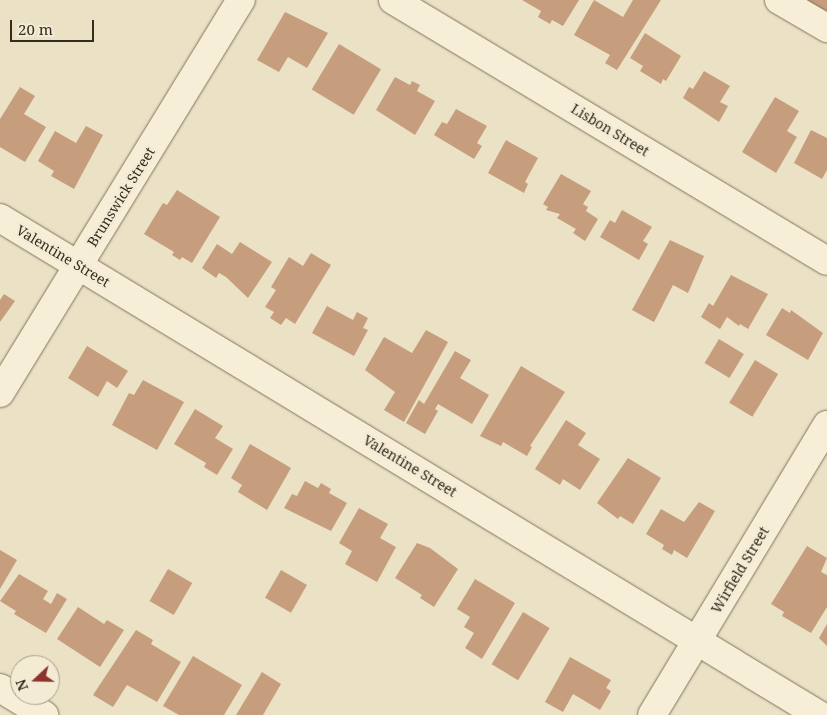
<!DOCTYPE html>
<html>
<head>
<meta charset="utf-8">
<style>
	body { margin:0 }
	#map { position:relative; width:827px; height:715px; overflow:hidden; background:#ebe1c5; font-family:"Noto Serif",serif }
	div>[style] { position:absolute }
	.building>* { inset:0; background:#c69e7d; transform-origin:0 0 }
	.roads { filter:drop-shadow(0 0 1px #84735c) drop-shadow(0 0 1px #84735c) }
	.minor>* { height:28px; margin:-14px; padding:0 14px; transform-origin:14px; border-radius:14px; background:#f6eed7 }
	span { translate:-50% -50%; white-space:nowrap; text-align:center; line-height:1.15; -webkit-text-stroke:5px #f3ebd4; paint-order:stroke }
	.street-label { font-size:14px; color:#362b1f }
	.north { position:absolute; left:10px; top:655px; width:50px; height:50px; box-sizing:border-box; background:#f3ebd4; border:1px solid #a79e8c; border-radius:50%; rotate:249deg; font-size:14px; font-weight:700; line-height:20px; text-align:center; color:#362b1f }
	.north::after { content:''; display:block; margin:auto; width:18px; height:22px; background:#8f3331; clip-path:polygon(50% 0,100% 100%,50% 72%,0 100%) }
	.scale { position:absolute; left:10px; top:20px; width:84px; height:22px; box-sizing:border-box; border:2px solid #362b1f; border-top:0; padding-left:6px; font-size:15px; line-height:18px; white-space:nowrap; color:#362b1f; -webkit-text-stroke:4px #f3ebd4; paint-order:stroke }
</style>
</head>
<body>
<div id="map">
	<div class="building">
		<i style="clip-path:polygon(522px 0,579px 0,563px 26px,552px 20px,550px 24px,538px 17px,541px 11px)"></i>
		<i style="clip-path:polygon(594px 0,623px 17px,633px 0,661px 0,617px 70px,605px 63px,610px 55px,574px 35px)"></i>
		<i style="clip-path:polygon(802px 0,827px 0,827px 15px)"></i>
		<i style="clip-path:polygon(285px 12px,328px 33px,307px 68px,288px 57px,279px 72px,257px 60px)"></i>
		<i style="clip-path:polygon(645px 33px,681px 56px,666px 81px,663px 79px,661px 84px,640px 71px,643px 66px,630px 58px)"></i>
		<i style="left:339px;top:44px;width:49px;height:53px;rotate:31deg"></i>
		<i style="clip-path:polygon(704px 71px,730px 86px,720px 102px,728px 106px,719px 122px,683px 98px,689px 87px,693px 89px)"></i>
		<i style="clip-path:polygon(395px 77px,410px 85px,412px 81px,420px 85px,417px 91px,435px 101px,415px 135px,376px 110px)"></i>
		<i style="clip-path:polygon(20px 87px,35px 96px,24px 114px,46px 127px,25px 162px,0 147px,0 119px)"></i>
		<i style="clip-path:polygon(775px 97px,799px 111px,787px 131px,797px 137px,776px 173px,742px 152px)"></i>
		<i style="clip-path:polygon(456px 109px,487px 126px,477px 143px,482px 146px,474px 159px,434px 135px,442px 122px,447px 124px)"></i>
		<i style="clip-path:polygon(86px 126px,103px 135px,74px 189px,51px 176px,54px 171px,38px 161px,55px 131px,76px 143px)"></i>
		<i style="clip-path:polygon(811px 130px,827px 138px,827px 170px,822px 179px,794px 163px)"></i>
		<i style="clip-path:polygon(506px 140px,538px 158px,525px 182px,528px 184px,524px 193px,488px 173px)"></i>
		<i style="clip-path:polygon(561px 174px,591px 191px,583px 204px,588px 207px,586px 211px,598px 219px,585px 241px,573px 233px,576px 229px,557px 218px,560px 214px,546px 210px,548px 207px,543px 204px)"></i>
		<i style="clip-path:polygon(177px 190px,220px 217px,192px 263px,182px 257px,180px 260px,172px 255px,174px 252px,144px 234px,163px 203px,167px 205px)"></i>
		<i style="clip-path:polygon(622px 210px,652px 227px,643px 241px,648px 244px,639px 260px,600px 237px,610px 220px,615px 223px)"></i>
		<i style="clip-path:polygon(670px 240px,704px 256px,688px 293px,673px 285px,654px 322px,632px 310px)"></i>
		<i style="clip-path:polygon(240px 242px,272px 262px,248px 298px,226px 277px,219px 273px,216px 278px,202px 268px,217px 244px,232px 254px)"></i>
		<i style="clip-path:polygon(311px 253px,331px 265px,295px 324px,286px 318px,281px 325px,270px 318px,274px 312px,265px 307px,276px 290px,271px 287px,289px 257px,303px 266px)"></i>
		<i style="clip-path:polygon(731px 275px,768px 294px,748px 329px,740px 324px,739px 326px,727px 317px,720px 329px,701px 317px,709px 303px,713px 306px)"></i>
		<i style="clip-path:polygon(4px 294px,15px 301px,0 322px,0 300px)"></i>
		<i style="clip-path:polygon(327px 306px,353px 320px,357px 312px,368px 318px,363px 328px,368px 330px,354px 356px,312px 333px)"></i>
		<i style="clip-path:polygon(782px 308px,790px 313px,791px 310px,823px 333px,808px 360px,766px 335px)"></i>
		<i style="clip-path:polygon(426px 330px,448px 342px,404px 422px,384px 410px,395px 392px,365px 370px,384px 337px,412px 353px)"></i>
		<i style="left:719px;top:339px;width:29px;height:28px;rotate:31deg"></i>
		<i style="clip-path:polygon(87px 346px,128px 371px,117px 388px,107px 381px,98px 397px,68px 378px)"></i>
		<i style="clip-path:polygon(455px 351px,471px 360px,460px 378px,489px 395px,472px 424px,438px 404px,435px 409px,438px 411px,425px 434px,406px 423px,419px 400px,424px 404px)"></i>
		<i style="left:755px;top:360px;width:27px;height:50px;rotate:31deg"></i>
		<i style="clip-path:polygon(521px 366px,565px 392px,530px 446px,532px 447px,527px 456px,503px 442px,501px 446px,480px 436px)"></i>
		<i style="clip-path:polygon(143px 380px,184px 402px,157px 450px,112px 425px,129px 393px,134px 395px)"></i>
		<i style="clip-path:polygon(195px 409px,223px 426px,215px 438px,233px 449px,217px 475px,204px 467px,206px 463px,174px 444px)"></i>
		<i style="clip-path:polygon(566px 420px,586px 433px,578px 445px,600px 459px,580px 490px,563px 479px,560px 485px,535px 469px)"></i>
		<i style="clip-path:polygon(250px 444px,291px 468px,267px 510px,238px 492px,242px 485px,231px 478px)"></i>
		<i style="clip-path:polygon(628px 458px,661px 478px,633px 524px,620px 516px,618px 519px,597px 503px)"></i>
		<i style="clip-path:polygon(305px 481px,318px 488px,321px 483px,331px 489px,329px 493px,347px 503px,331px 531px,284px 508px,292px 494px,297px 496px)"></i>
		<i style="clip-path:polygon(699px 502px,715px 511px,687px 558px,674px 550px,672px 555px,662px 549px,664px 545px,646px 534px,661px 509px,684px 522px)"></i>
		<i style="clip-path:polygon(359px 508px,388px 524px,380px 538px,396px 547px,377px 582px,345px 564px,352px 551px,339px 543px)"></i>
		<i style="clip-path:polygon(417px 543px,430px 548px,458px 569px,434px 607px,420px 598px,422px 595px,395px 578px)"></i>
		<i style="clip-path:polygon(807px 546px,827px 558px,821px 572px,827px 575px,827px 607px,811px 633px,782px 616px,784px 612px,771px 604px)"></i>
		<i style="clip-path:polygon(0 550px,17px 560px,0 589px)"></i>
		<i style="left:168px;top:569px;width:28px;height:37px;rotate:30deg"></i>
		<i style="left:281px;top:570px;width:30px;height:32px;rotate:30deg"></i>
		<i style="clip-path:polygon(19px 574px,48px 591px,43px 599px,51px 604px,57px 593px,67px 599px,46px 633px,14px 614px,16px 611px,0 601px)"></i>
		<i style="clip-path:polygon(475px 579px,515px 603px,482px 659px,465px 648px,474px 633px,464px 627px,470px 617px,457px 609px)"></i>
		<i style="clip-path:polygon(78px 607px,104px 624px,107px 620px,124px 630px,100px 667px,57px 639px)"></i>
		<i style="left:523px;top:612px;width:31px;height:61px;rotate:31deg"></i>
		<i style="clip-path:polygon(827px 624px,827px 646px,819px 638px)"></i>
		<i style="clip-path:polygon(136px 630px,153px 640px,151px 644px,181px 662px,157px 702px,127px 685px,113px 707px,93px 695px)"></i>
		<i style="clip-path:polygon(193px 656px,242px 685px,224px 715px,179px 715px,163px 706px)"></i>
		<i style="clip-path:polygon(570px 657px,611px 680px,606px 688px,611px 691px,600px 710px,573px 694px,563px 712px,545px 702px)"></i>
		<i style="clip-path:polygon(262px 672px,281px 684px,263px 715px,236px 715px)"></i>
	</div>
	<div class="roads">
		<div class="minor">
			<i style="left:393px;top:0;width:506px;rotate:31.02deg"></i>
			<i style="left:779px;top:0;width:56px;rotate:30.3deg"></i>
			<i style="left:0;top:218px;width:958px;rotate:31.25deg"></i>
			<i style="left:0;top:393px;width:461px;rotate:-58.5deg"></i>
			<i style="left:0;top:688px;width:52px;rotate:31.5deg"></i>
			<i style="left:652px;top:715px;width:339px;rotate:-58.9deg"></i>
		</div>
	</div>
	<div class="street-label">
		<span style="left:610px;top:130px;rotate:31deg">Lisbon Street</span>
		<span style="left:121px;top:197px;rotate:-58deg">Brunswick Street</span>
		<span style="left:63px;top:256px;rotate:31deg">Valentine Street</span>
		<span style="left:410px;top:466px;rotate:31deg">Valentine Street</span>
		<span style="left:740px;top:570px;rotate:-59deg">Wirfield Street</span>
	</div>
	<div class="north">N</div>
	<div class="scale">20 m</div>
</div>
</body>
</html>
